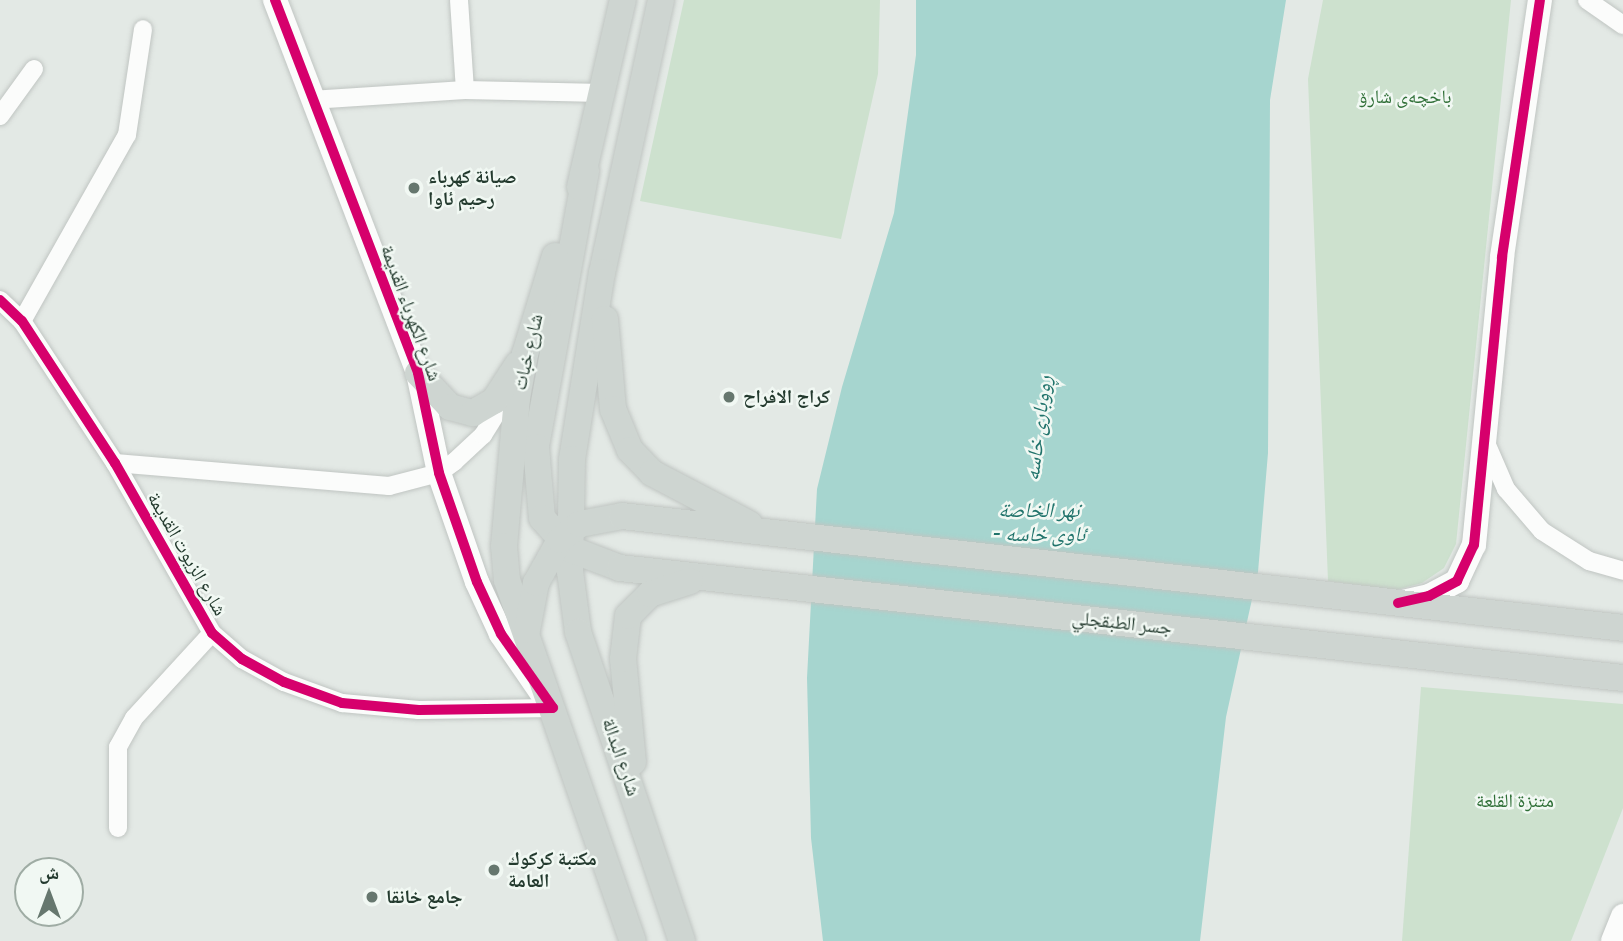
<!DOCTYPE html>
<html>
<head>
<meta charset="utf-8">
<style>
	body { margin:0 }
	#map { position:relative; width:1623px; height:941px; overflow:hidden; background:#e3e9e5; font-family:Cabin,"Noto Naskh Arabic",sans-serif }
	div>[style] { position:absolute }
	.green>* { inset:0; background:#cde1ce }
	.water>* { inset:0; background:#a6d5cf }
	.roads { filter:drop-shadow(0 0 2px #c0c5c2) drop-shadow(0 0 2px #c0c5c2) }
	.street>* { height:18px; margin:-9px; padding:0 9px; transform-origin:9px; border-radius:9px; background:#fbfcfb }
	.secondary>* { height:24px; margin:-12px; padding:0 12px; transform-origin:12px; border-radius:12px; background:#fbfcfb }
	.primary>* { height:26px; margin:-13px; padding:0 13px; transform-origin:13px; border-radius:13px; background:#ced5d1 }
	.cycleway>* { height:10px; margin:-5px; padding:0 5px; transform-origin:5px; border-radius:5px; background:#d6006c }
	.dots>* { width:19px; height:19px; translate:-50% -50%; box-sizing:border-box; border:4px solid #f1f8f3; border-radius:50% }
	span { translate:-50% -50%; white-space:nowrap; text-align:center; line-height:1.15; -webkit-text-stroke:5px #f1f8f3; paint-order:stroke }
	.park-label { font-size:19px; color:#2f6f37 }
	.poi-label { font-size:19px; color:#233a2e; font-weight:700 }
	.left { translate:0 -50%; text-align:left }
	.street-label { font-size:19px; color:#233a2e }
	.water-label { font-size:21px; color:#20736b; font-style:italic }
	.north { position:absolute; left:14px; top:857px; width:70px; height:70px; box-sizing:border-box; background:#f1f8f3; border:2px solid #9faca4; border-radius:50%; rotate:0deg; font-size:19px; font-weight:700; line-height:28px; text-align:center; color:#233a2e }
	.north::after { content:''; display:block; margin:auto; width:24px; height:32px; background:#66776e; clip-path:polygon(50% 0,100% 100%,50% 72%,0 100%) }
</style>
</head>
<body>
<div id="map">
	<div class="green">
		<i style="clip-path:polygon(684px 0,880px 0,878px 74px,841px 239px,640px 201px)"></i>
		<i style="clip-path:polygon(1323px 0,1511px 0,1456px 544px,1444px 568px,1422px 583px,1396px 590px,1328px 581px,1308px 79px)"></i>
		<i style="clip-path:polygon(1421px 687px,1623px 704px,1623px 808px,1571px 941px,1402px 941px)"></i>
	</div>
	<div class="water">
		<i style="clip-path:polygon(916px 0,1286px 0,1270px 100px,1268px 453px,1258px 572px,1226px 717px,1200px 941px,823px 941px,811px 838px,807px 678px,817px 489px,842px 387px,894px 213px,916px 55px)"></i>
	</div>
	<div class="roads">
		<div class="street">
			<i style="left:459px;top:0;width:90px;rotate:86.2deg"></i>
			<i style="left:1587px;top:0;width:44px;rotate:34.8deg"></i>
			<i style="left:311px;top:100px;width:154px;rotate:-3.7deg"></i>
			<i style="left:465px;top:90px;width:138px;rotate:1.2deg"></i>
			<i style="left:0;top:116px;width:58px;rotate:-54.1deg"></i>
			<i style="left:0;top:300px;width:30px;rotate:44deg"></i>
			<i style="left:22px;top:321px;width:170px;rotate:56.8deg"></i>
			<i style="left:115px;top:463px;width:196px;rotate:60.3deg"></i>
			<i style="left:212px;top:633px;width:40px;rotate:41deg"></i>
			<i style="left:242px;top:659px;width:48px;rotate:28.7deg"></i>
			<i style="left:284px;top:682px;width:62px;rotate:19.9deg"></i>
			<i style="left:342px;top:703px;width:77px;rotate:5.2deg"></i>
			<i style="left:419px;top:710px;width:134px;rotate:-0.9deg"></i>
			<i style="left:22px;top:321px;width:214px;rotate:-60.6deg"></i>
			<i style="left:127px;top:135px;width:107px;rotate:-81.4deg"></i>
			<i style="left:1487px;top:445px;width:48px;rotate:66.6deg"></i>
			<i style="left:1506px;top:489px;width:55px;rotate:49.4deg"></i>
			<i style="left:1542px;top:531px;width:56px;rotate:32.6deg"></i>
			<i style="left:1589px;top:561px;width:35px;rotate:16deg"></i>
			<i style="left:115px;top:463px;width:275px;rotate:4.8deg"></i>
			<i style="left:389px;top:486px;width:52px;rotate:-14.6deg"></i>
			<i style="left:439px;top:473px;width:19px;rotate:-36deg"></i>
			<i style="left:454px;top:462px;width:40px;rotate:-43deg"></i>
			<i style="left:483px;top:435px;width:49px;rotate:-58.2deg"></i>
			<i style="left:118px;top:828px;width:81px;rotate:-90deg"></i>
			<i style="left:118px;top:747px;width:33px;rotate:-61deg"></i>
			<i style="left:134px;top:718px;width:115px;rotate:-47.5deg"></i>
		</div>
		<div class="secondary">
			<i style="left:275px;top:0;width:399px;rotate:69deg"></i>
			<i style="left:418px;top:373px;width:102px;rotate:78.1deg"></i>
			<i style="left:439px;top:473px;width:115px;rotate:70.8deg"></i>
			<i style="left:477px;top:582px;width:57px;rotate:65.2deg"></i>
			<i style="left:501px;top:634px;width:74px;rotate:55.5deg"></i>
			<i style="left:1403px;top:602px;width:27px;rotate:-13deg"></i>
			<i style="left:1429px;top:596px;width:32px;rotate:-28deg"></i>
			<i style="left:1457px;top:581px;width:40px;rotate:-65deg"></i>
			<i style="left:1474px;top:545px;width:289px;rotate:-84.4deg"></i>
			<i style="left:1502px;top:257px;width:260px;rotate:-81.6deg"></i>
			<i style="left:1613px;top:941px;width:27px;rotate:-68deg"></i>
		</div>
		<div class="primary">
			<i style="left:661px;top:0;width:278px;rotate:102.2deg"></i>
			<i style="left:602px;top:272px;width:189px;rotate:99.1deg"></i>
			<i style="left:572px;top:459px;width:112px;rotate:91deg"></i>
			<i style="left:570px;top:571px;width:62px;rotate:82.5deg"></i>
			<i style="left:578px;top:632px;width:326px;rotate:71.4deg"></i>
			<i style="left:586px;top:171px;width:280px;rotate:100.3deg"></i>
			<i style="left:536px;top:447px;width:71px;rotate:85.2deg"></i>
			<i style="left:542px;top:518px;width:42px;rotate:47.9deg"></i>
			<i style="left:570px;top:549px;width:53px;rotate:20.8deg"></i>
			<i style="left:620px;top:568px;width:1009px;rotate:6.26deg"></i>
			<i style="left:580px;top:187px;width:192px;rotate:-77.1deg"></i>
			<i style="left:555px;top:256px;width:102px;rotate:107deg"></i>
			<i style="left:525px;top:354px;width:45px;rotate:100.3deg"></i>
			<i style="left:517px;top:398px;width:149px;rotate:95deg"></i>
			<i style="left:504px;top:546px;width:34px;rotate:85deg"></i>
			<i style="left:507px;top:580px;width:382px;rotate:70.8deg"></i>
			<i style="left:605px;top:319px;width:90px;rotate:84.9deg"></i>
			<i style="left:613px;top:409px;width:44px;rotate:67.5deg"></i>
			<i style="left:630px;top:450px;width:32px;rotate:46deg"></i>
			<i style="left:652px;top:473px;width:110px;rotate:27.7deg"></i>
			<i style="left:418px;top:373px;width:47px;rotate:46.7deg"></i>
			<i style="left:450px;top:407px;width:24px;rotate:15deg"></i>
			<i style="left:473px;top:413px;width:24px;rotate:-30deg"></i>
			<i style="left:494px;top:401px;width:44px;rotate:-57deg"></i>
			<i style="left:527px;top:630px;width:48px;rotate:-79.2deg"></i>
			<i style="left:536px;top:583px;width:49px;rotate:-60.8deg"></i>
			<i style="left:560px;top:540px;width:26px;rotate:-39deg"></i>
			<i style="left:580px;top:524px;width:43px;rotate:-10.8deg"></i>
			<i style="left:622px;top:516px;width:1007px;rotate:6.38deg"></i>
			<i style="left:633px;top:762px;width:103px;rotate:-95.5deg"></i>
			<i style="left:623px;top:659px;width:43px;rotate:-83.4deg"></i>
			<i style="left:628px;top:616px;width:31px;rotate:-45deg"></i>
			<i style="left:650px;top:594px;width:42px;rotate:-18deg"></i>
		</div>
	</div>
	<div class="cycleway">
		<i style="left:275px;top:0;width:399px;rotate:69deg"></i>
		<i style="left:418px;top:373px;width:102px;rotate:78.1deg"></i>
		<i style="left:439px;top:473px;width:115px;rotate:70.8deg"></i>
		<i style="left:477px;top:582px;width:57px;rotate:65.2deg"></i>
		<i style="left:501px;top:634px;width:90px;rotate:54.9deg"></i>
		<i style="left:0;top:300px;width:30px;rotate:44deg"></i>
		<i style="left:22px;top:321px;width:170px;rotate:56.8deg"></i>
		<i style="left:115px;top:463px;width:196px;rotate:60.3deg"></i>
		<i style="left:212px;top:633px;width:40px;rotate:41deg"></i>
		<i style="left:242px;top:659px;width:48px;rotate:28.7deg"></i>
		<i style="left:284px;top:682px;width:62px;rotate:19.9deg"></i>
		<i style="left:342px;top:703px;width:77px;rotate:5.2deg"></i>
		<i style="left:419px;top:710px;width:134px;rotate:-0.9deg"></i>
		<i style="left:1398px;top:603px;width:32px;rotate:-13deg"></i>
		<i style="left:1429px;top:596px;width:32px;rotate:-28deg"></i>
		<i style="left:1457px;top:581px;width:40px;rotate:-65deg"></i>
		<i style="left:1474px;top:545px;width:289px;rotate:-84.4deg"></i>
		<i style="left:1502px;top:257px;width:260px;rotate:-81.6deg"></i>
	</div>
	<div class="dots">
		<i style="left:414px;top:188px;background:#66776e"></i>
		<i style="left:729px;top:397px;background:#66776e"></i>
		<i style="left:494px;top:870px;background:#66776e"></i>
		<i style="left:372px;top:897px;background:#66776e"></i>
	</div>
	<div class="park-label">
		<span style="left:1405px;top:97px">باخچەی شارۆ</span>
		<span style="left:1515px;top:801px">متنزة القلعة</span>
	</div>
	<div class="poi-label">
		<span class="left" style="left:428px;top:188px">صيانة كهرباء<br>رحيم ئاوا</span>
		<span class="left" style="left:743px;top:397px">كراج الافراح</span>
		<span class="left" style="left:508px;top:870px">مكتبة كركوك<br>العامة</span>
		<span class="left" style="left:386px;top:897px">جامع خانقا</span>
	</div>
	<div class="street-label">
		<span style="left:411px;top:313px;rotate:70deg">شارع الكهرباء القديمة</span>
		<span style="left:528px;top:352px;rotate:-77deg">شارع خبات</span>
		<span style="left:187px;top:554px;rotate:60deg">شارع الزيوت القديمة</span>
		<span style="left:1122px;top:623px;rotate:6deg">جسر الطبقجلي</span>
		<span style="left:621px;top:757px;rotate:71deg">شارع البدالة</span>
	</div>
	<div class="water-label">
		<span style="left:1038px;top:428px;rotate:-83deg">ڕووباری خاسە</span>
		<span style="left:1039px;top:522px">نهر الخاصة<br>- ئاوی خاسە</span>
	</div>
	<div class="north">ش</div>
</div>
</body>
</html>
